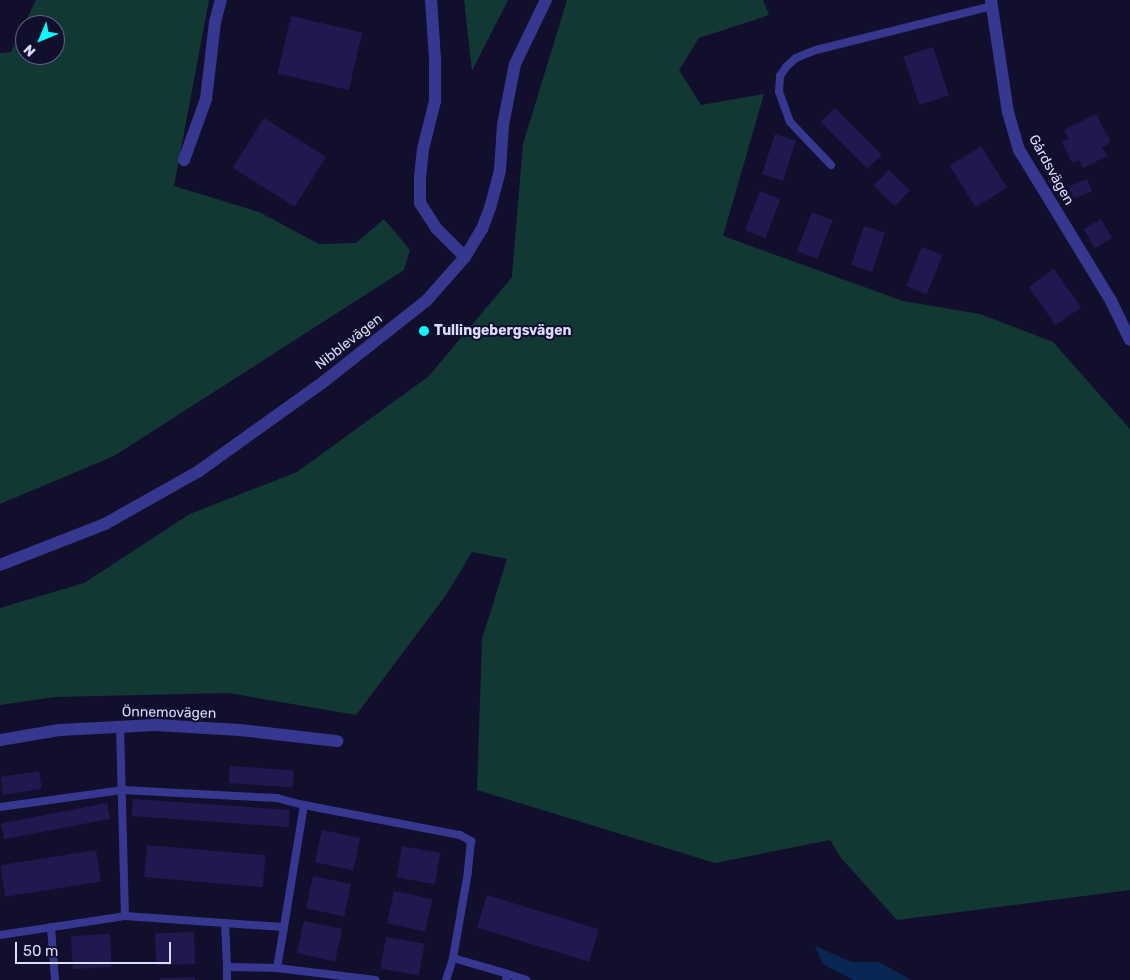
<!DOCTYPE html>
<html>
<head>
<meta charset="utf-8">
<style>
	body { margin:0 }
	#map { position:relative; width:1130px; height:980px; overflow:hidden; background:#120f2d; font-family:Rubik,sans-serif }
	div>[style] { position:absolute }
	.green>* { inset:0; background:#113833 }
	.water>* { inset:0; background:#082853 }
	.building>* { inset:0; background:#201950; transform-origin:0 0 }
	.service>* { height:8px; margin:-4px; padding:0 4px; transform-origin:4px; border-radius:4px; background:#363890 }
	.minor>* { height:12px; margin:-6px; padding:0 6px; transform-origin:6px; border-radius:6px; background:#363890 }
	.tertiary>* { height:12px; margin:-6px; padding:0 6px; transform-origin:6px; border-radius:6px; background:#363890 }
	.dots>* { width:14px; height:14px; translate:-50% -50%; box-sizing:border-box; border:2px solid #120f2d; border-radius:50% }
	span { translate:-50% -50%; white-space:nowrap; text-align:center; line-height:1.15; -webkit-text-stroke:4px #120f2d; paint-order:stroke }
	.street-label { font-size:14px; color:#dcdbff }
	.poi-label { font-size:14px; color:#dcdbff; font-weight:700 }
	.left { translate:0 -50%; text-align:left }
	.north { position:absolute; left:15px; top:15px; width:50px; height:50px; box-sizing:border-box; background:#120f2d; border:1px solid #636181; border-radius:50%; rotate:225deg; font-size:14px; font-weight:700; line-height:20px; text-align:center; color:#dcdbff }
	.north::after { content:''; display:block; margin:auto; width:18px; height:22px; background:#07f8ff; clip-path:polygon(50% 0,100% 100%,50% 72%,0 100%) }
	.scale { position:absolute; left:15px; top:942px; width:156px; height:22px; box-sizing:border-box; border:2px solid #dcdbff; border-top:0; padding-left:6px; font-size:15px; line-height:18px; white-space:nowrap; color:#dcdbff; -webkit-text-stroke:4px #120f2d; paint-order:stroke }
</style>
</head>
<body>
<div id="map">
	<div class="green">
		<i style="clip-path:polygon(evenodd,36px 0,209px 0,174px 186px,259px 212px,319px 244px,356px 243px,384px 219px,410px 250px,404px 270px,114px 456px,0 504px,0 53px,11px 52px,36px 0,25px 25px,55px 25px,55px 55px,25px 55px,25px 25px)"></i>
		<i style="clip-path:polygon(464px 0,508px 0,472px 71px)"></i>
		<i style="clip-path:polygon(567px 0,763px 0,769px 15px,699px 38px,679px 70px,701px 105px,764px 94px,723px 236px,903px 301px,980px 314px,1053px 342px,1130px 429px,1130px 890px,897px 920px,841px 858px,830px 840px,715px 863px,477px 790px,482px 639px,507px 559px,472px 552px,446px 595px,356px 715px,228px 693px,55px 697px,0 705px,0 608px,84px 583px,190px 514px,297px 472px,429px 376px,512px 277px,523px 144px)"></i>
	</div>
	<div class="water">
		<i style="clip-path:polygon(815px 946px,852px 962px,879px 962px,911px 980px,853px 980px,823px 964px)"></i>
	</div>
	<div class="building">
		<i style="left:291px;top:16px;width:73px;height:59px;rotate:13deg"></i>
		<i style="left:933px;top:47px;width:51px;height:31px;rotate:72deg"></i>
		<i style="left:835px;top:108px;width:66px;height:20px;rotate:45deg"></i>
		<i style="clip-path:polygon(1096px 114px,1111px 142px,1102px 147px,1107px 156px,1083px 168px,1079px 160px,1072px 163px,1062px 142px,1069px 139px,1064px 130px)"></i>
		<i style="left:264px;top:118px;width:73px;height:59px;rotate:32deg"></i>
		<i style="left:775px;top:134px;width:22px;height:42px;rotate:18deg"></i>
		<i style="left:981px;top:146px;width:49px;height:37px;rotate:58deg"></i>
		<i style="left:889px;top:170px;width:29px;height:22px;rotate:44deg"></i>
		<i style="left:1087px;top:179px;width:13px;height:20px;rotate:67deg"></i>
		<i style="left:760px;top:191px;width:22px;height:42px;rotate:21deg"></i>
		<i style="left:812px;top:212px;width:22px;height:42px;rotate:21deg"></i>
		<i style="left:1101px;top:219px;width:22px;height:20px;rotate:60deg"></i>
		<i style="left:864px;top:226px;width:22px;height:41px;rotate:18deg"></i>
		<i style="left:922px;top:247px;width:22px;height:42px;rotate:22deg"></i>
		<i style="left:1054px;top:269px;width:47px;height:31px;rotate:55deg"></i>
		<i style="left:230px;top:766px;width:64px;height:17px;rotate:4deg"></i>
		<i style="left:39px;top:771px;width:18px;height:39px;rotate:81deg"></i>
		<i style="left:133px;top:799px;width:157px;height:17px;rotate:4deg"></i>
		<i style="left:107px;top:803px;width:16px;height:108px;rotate:79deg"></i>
		<i style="left:322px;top:830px;width:39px;height:33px;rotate:12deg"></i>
		<i style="left:147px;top:845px;width:119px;height:32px;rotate:5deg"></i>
		<i style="left:402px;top:846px;width:39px;height:32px;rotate:10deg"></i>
		<i style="left:96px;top:850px;width:32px;height:97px;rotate:81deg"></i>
		<i style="left:313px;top:876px;width:39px;height:33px;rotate:12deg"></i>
		<i style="left:394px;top:891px;width:39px;height:33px;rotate:12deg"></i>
		<i style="left:487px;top:895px;width:117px;height:34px;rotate:17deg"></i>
		<i style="left:304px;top:921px;width:39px;height:33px;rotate:12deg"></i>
		<i style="left:194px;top:932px;width:32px;height:39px;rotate:88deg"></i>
		<i style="left:110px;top:934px;width:33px;height:39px;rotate:87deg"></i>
		<i style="left:386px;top:937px;width:39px;height:32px;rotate:10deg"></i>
		<i style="clip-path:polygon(195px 977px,195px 980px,160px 980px,160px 978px)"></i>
	</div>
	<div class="service">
		<i style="left:831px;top:165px;width:59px;rotate:-133.6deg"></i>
		<i style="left:790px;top:122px;width:32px;rotate:-110deg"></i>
		<i style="left:779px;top:92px;width:16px;rotate:-86deg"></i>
		<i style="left:780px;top:76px;width:11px;rotate:-56deg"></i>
		<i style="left:786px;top:67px;width:13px;rotate:-42deg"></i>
		<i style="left:796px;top:58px;width:22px;rotate:-22deg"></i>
		<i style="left:816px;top:50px;width:181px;rotate:-14deg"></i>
		<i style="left:120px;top:726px;width:190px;rotate:88.5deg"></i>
		<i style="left:0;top:807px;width:123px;rotate:-7.9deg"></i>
		<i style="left:122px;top:790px;width:155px;rotate:3deg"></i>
		<i style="left:277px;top:798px;width:28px;rotate:15deg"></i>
		<i style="left:225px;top:923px;width:44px;rotate:87.4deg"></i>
		<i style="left:227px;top:967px;width:50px;rotate:1.1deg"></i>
		<i style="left:51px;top:927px;width:53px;rotate:85.7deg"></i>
		<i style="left:284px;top:927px;width:124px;rotate:-80.7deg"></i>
		<i style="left:304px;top:805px;width:159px;rotate:10.9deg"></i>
		<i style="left:460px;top:835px;width:13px;rotate:29deg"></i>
		<i style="left:471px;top:841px;width:31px;rotate:96deg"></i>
		<i style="left:468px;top:872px;width:87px;rotate:99.9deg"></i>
		<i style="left:0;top:935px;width:126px;rotate:-8.6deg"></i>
		<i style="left:125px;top:916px;width:159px;rotate:4deg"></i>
		<i style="left:284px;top:927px;width:42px;rotate:99.7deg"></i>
		<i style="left:277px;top:968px;width:99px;rotate:7deg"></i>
		<i style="left:227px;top:967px;width:13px;rotate:90deg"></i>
		<i style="left:446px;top:980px;width:23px;rotate:-72deg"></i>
		<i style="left:453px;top:958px;width:57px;rotate:16.2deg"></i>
		<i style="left:506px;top:980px;width:6px;rotate:-72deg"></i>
		<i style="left:508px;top:974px;width:19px;rotate:18deg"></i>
	</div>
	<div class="minor">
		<i style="left:431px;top:0;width:59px;rotate:86.1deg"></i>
		<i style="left:435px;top:59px;width:42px;rotate:90deg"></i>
		<i style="left:435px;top:101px;width:49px;rotate:104deg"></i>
		<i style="left:423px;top:149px;width:27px;rotate:96deg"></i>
		<i style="left:420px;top:176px;width:27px;rotate:90deg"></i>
		<i style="left:420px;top:203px;width:30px;rotate:57deg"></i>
		<i style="left:436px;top:228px;width:41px;rotate:45deg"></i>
		<i style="left:991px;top:0;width:113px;rotate:81.4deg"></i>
		<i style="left:1008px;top:112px;width:40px;rotate:74deg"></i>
		<i style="left:1019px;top:150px;width:177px;rotate:58.6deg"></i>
		<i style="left:1111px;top:301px;width:43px;rotate:64deg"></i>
		<i style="left:184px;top:160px;width:65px;rotate:-70.2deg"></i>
		<i style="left:206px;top:99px;width:78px;rotate:-83.3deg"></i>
		<i style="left:215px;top:22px;width:23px;rotate:-75deg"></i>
		<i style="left:0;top:740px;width:60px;rotate:-9.6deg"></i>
		<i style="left:59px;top:730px;width:96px;rotate:-3deg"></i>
		<i style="left:155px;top:725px;width:85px;rotate:3.4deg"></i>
		<i style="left:240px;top:730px;width:98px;rotate:6.5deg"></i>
	</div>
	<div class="tertiary">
		<i style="left:0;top:565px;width:113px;rotate:-21.3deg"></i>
		<i style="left:105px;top:524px;width:108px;rotate:-29.4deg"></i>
		<i style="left:199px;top:471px;width:151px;rotate:-35.6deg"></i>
		<i style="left:322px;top:383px;width:134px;rotate:-38.3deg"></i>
		<i style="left:427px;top:300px;width:57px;rotate:-48.5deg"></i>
		<i style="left:465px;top:257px;width:33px;rotate:-59deg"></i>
		<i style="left:482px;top:229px;width:22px;rotate:-69deg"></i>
		<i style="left:490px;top:208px;width:39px;rotate:-75deg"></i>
		<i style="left:500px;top:170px;width:45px;rotate:-86.2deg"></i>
		<i style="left:503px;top:125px;width:62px;rotate:-78.9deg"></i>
		<i style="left:515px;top:64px;width:71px;rotate:-64.2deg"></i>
	</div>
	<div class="dots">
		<i style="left:424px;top:331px;background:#07f8ff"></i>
	</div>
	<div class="street-label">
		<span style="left:1051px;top:170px;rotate:61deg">Gårdsvägen</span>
		<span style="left:349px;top:342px;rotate:-38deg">Nibblevägen</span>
		<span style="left:169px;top:713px;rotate:1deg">Önnemovägen</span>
	</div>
	<div class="poi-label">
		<span class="left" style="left:434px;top:331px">Tullingebergsvägen</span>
	</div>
	<div class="north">N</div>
	<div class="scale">50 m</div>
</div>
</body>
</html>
